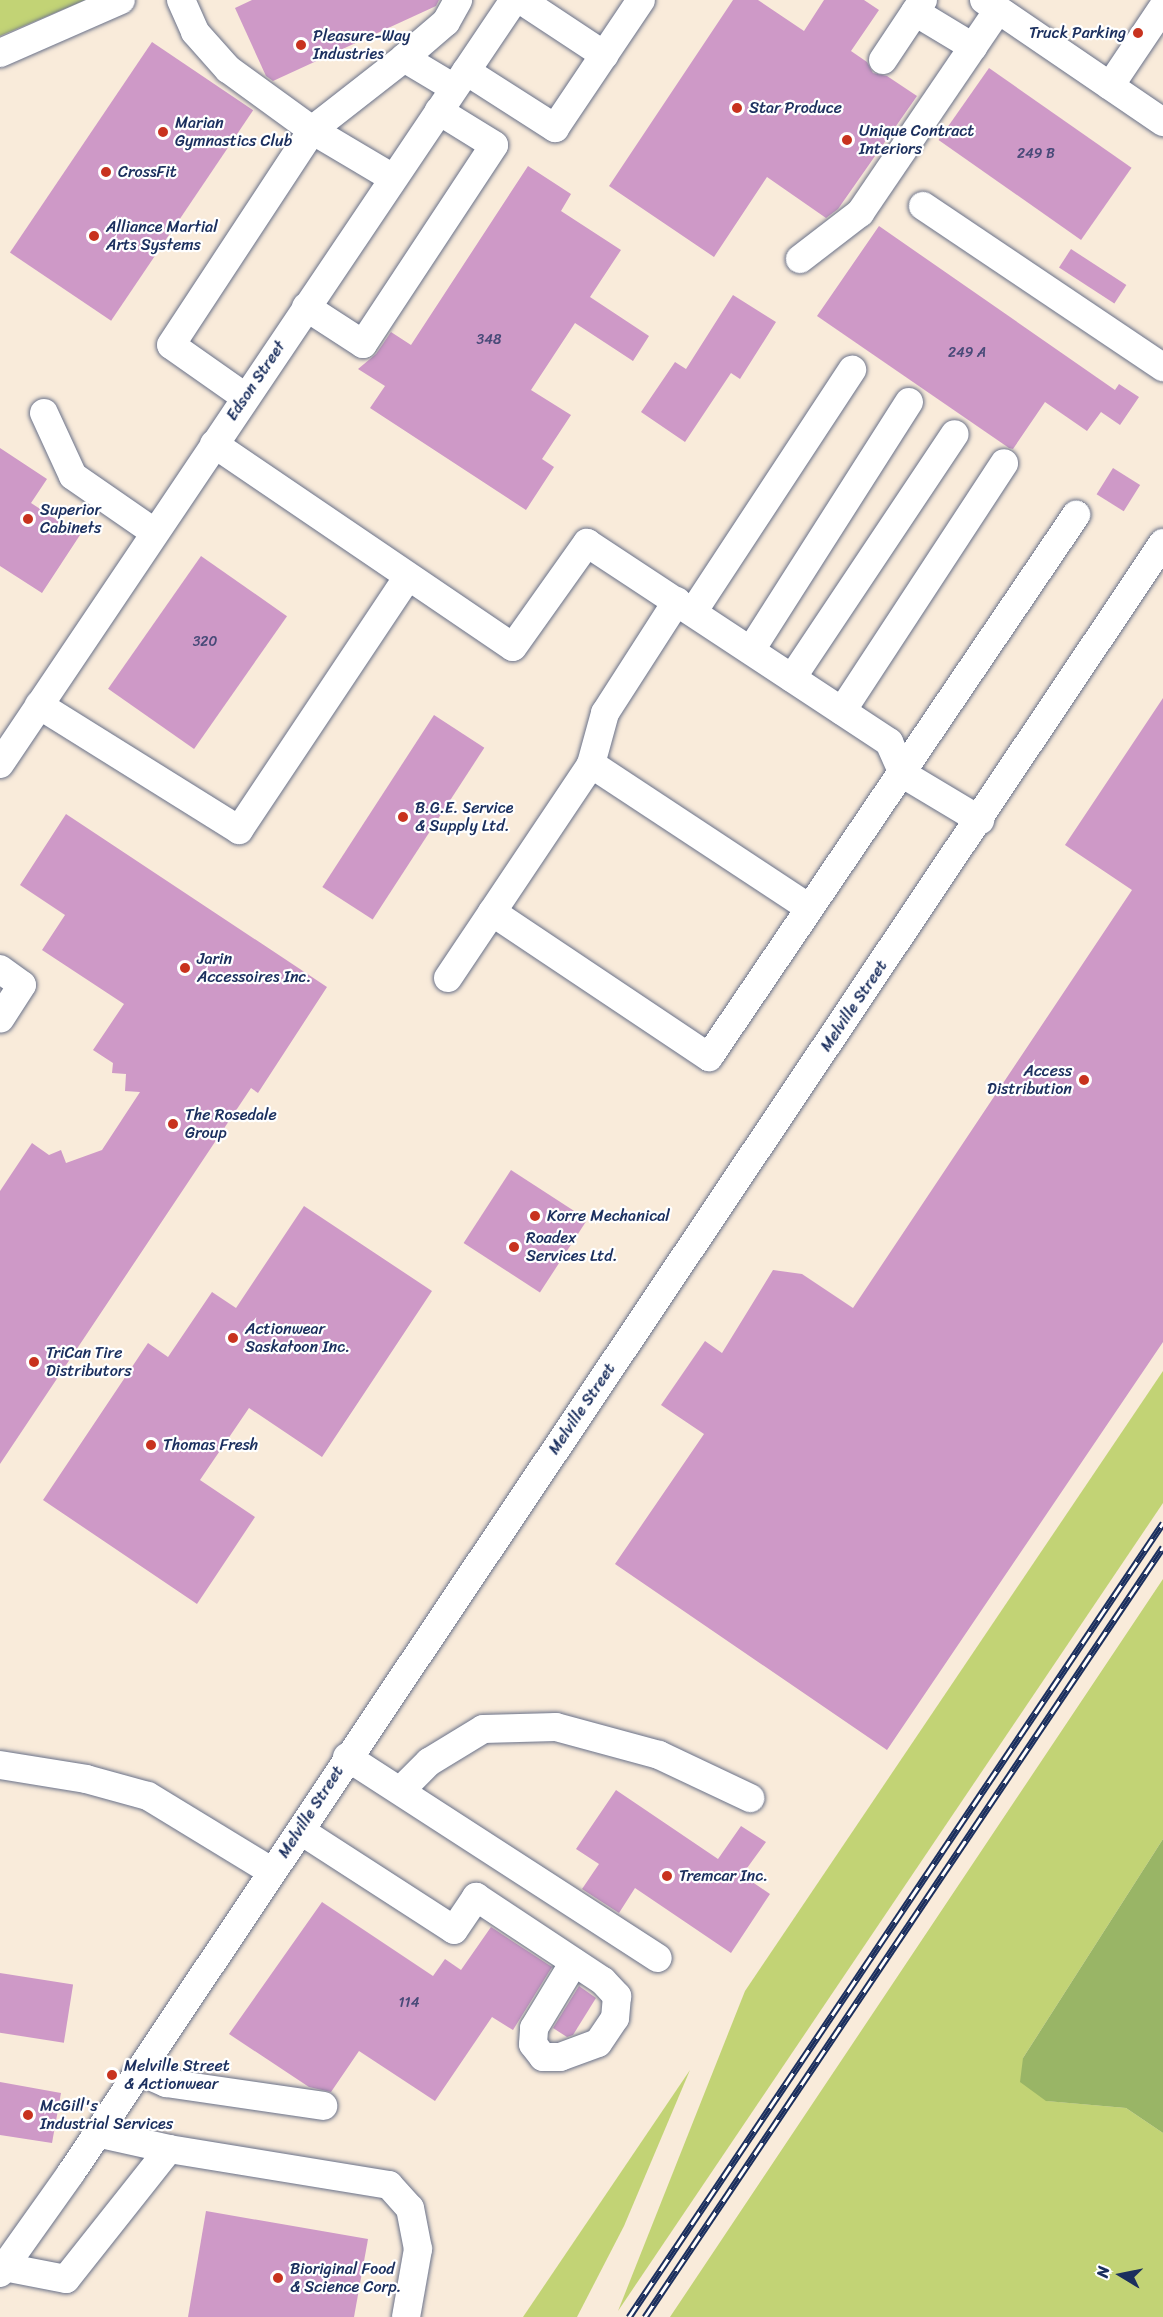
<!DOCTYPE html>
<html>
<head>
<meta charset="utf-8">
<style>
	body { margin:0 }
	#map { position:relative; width:1163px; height:2317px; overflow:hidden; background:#f9ebda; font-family:Sriracha,sans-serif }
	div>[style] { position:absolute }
	.green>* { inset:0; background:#c2d375 }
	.forest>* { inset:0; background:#99b566 }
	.building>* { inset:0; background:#ce99c7; transform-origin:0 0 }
	.roads { filter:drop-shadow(0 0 2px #697189) drop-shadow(0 0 2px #697189) }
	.minor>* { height:28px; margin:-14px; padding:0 14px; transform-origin:14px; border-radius:14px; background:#fff }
	.rail>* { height:7px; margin-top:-3.5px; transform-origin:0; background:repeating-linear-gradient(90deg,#fff 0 14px,#1b2f5e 0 28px); box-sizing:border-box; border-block:2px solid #1b2f5e }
	.dots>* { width:16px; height:16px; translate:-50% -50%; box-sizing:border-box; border:3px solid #fff; border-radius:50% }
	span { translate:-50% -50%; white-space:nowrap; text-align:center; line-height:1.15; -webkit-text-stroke:4.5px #fff; paint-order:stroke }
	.number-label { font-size:14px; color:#484a78 }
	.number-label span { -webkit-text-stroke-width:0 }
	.poi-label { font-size:16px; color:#1b2f5e }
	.right { translate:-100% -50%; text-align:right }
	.left { translate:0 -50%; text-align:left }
	.street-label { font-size:16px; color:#1b2f5e }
	.north { position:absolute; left:1091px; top:2245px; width:60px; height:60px; -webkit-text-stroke:4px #fff; paint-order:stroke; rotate:280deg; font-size:16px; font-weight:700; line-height:24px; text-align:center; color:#1b2f5e }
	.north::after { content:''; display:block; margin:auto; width:21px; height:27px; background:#1b2f5e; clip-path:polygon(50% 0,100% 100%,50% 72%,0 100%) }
</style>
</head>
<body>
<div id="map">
	<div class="green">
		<i style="clip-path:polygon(0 0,85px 0,0 36px)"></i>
		<i style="clip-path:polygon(1163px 1371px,1163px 1503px,618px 2311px,745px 1991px)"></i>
		<i style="clip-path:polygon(1163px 1579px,1163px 1839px,1023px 2058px,1047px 2101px,1126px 2108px,1163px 2133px,1163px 2317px,670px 2317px)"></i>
		<i style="clip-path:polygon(690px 2070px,624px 2226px,577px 2317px,523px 2317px)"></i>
	</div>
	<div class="forest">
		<i style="clip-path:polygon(1163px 1839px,1163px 2133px,1126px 2108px,1046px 2101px,1020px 2082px,1023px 2058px)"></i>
	</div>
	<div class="building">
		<i style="clip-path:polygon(252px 0,439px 0,436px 6px,273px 81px,266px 76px,235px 8px)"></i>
		<i style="clip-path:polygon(733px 0,758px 0,804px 31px,824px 0,864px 0,879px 10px,851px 51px,867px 62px,873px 73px,887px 76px,917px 96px,838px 209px,826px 218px,767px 177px,714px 257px,609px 186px)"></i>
		<i style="left:152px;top:42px;width:122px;height:254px;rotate:34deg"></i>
		<i style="left:989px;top:68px;width:174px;height:88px;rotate:35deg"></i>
		<i style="clip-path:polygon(528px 166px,571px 194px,561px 211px,621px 250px,590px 297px,649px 336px,633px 361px,575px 323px,531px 390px,571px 415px,542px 459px,554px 467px,526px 510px,370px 408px,385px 386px,358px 369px,376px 354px,391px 332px,411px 345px)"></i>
		<i style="clip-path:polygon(879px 226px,1115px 390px,1119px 384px,1139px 397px,1120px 425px,1101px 412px,1087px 431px,1045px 402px,1013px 449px,1009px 448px,817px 316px)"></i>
		<i style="left:1071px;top:249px;width:66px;height:22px;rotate:33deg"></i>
		<i style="clip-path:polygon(733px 295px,776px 322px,740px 379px,731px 373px,685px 442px,641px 412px,675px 362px,686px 369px)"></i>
		<i style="clip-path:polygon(0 448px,47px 479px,31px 503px,80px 535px,42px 593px,0 566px)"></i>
		<i style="left:1113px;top:468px;width:32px;height:31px;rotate:32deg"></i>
		<i style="left:201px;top:556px;width:105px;height:162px;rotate:35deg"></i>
		<i style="clip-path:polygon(1163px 698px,1163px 1342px,887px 1750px,615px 1564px,704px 1434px,661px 1405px,705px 1341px,722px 1353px,773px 1270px,802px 1274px,853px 1308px,1132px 890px,1065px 845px)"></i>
		<i style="left:434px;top:715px;width:60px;height:205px;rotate:33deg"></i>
		<i style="clip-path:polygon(66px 814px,327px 987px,258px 1093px,251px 1088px,0 1464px,0 1191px,32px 1143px,49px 1155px,61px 1150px,66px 1163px,102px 1150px,140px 1092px,125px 1091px,126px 1074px,112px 1073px,113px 1063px,93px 1050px,124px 1004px,42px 950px,65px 915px,20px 885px)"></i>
		<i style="left:511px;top:1170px;width:91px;height:87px;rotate:33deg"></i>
		<i style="clip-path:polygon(304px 1206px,432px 1291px,322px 1457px,249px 1408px,200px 1480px,255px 1517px,197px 1604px,43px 1500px,148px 1343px,168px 1357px,212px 1292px,236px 1308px)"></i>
		<i style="clip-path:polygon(616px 1790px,718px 1859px,741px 1826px,766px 1842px,742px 1875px,770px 1894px,731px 1953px,635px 1888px,619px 1913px,582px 1889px,599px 1864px,576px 1849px)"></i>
		<i style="clip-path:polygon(322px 1902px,433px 1976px,445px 1959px,461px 1970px,491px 1927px,552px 1967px,513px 2030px,492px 2017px,435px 2101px,359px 2051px,331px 2092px,309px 2087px,229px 2034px)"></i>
		<i style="left:0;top:1973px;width:74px;height:59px;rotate:9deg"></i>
		<i style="clip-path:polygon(579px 1986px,596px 1998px,573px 2035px,567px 2037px,553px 2028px)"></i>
		<i style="clip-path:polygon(0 2082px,61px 2093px,52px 2143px,0 2135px)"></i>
		<i style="clip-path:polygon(206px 2211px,368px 2239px,354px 2317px,188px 2317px)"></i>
	</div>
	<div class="roads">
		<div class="minor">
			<i style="left:181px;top:0;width:35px;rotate:66deg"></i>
			<i style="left:195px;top:32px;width:50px;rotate:48.3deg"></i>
			<i style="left:228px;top:69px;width:104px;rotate:36deg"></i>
			<i style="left:312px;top:130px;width:117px;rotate:-38deg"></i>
			<i style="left:404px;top:58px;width:58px;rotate:31deg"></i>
			<i style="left:521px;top:0;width:100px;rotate:33.5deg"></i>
			<i style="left:984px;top:0;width:217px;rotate:34.3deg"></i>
			<i style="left:915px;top:12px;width:68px;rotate:31.1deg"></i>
			<i style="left:0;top:53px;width:132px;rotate:-23.7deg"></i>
			<i style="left:404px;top:58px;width:55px;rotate:-40.6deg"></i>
			<i style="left:446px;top:22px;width:25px;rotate:-61deg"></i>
			<i style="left:883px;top:60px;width:72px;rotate:-56.3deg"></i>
			<i style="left:466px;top:71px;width:106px;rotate:32.6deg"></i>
			<i style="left:555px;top:128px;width:154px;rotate:-56.1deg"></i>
			<i style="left:1110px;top:86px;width:95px;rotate:-56.1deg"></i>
			<i style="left:923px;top:206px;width:289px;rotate:33.9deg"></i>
			<i style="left:800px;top:259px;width:76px;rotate:-37.5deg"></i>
			<i style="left:860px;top:213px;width:245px;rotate:-55.8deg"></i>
			<i style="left:306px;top:307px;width:68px;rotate:33deg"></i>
			<i style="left:363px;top:344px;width:238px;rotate:-56.6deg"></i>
			<i style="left:494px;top:145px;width:65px;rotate:-148.3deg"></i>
			<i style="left:245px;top:397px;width:90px;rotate:-144.9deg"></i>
			<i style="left:171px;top:345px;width:257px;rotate:-56.7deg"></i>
			<i style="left:312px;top:130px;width:94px;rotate:30.7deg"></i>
			<i style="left:44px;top:413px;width:69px;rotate:65.3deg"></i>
			<i style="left:73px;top:476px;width:98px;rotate:34.7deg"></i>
			<i style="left:214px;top:444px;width:361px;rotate:34.2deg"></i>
			<i style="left:513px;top:647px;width:128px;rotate:-54.6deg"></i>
			<i style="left:587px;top:543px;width:362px;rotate:33.4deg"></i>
			<i style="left:889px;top:742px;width:35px;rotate:66deg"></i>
			<i style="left:903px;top:774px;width:90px;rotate:30.9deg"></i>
			<i style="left:693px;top:612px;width:290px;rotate:-56.7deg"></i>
			<i style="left:751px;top:650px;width:294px;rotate:-57.5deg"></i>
			<i style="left:792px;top:678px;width:293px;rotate:-56.3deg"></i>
			<i style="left:39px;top:705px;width:236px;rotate:32deg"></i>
			<i style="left:239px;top:830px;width:304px;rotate:-56.3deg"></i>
			<i style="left:842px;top:711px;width:296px;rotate:-56.8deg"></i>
			<i style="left:0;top:764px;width:921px;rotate:-56.07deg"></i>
			<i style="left:591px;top:764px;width:53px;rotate:-74.6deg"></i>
			<i style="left:605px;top:713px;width:133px;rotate:-57.3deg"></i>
			<i style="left:492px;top:912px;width:261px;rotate:33.8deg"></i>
			<i style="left:709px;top:1057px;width:655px;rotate:-55.9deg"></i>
			<i style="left:0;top:969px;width:27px;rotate:36deg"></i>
			<i style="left:22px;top:985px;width:40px;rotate:122.9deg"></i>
			<i style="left:448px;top:978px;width:257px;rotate:-56.2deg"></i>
			<i style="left:591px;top:764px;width:261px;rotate:33.4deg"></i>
			<i style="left:347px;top:1757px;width:370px;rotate:32.9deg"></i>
			<i style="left:0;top:1765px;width:87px;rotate:9.2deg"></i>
			<i style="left:86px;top:1779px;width:64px;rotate:15.3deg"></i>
			<i style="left:148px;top:1796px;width:144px;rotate:31.4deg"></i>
			<i style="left:401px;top:1790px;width:40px;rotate:-45deg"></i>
			<i style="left:429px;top:1762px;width:63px;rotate:-31.4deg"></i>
			<i style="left:483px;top:1729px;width:73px;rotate:-1.6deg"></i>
			<i style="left:556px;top:1727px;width:107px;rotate:15.2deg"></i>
			<i style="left:659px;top:1755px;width:101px;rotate:25.3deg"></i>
			<i style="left:301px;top:1831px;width:182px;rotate:32.9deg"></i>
			<i style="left:454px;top:1930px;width:40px;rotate:-56deg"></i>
			<i style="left:476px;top:1897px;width:152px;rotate:33.5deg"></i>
			<i style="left:603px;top:1981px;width:21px;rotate:47deg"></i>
			<i style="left:617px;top:1996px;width:22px;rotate:95deg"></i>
			<i style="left:615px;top:2018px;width:30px;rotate:124deg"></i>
			<i style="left:598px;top:2043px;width:40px;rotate:159.8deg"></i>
			<i style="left:560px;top:2057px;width:17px;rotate:180deg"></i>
			<i style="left:543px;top:2057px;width:16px;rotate:-128deg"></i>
			<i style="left:533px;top:2044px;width:16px;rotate:-86deg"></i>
			<i style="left:534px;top:2028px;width:77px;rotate:-58.8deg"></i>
			<i style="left:139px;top:2071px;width:30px;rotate:24deg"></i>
			<i style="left:166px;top:2083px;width:159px;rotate:8.3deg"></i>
			<i style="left:169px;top:2149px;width:223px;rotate:9.3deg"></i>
			<i style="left:389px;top:2185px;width:31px;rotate:48deg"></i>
			<i style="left:410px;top:2208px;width:42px;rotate:79deg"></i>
			<i style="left:418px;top:2249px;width:69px;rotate:100deg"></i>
			<i style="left:4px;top:2267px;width:63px;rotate:11deg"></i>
			<i style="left:66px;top:2279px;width:166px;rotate:-51.6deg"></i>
			<i style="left:169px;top:2149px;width:74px;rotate:-167.5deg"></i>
			<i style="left:0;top:2273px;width:123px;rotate:-54.6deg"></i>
			<i style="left:71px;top:2173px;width:1962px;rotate:-56.18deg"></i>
		</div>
	</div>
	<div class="rail">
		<i style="left:629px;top:2317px;width:957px;rotate:-56.08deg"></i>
		<i style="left:645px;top:2317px;width:928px;rotate:-56.07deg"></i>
	</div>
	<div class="dots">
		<i style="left:1138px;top:33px;background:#c8321e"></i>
		<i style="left:301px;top:45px;background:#c8321e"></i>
		<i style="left:737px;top:108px;background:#c8321e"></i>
		<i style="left:163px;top:132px;background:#c8321e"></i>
		<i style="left:847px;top:140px;background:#c8321e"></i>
		<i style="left:106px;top:172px;background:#c8321e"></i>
		<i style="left:94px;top:236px;background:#c8321e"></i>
		<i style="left:28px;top:519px;background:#c8321e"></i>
		<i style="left:403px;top:817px;background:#c8321e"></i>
		<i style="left:185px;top:968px;background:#c8321e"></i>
		<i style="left:1084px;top:1080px;background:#c8321e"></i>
		<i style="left:173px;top:1124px;background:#c8321e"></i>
		<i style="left:535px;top:1216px;background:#c8321e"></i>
		<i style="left:514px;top:1247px;background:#c8321e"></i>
		<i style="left:233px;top:1338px;background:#c8321e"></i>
		<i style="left:34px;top:1362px;background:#c8321e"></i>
		<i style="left:151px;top:1445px;background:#c8321e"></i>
		<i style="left:667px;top:1876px;background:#c8321e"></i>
		<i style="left:112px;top:2075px;background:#c8321e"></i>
		<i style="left:28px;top:2115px;background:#c8321e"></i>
		<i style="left:278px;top:2278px;background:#c8321e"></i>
	</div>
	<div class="number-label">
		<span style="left:1036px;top:154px">249 B</span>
		<span style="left:489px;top:340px">348</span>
		<span style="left:967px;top:353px">249 A</span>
		<span style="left:205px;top:642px">320</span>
		<span style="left:409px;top:2003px">114</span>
	</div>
	<div class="poi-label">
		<span class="right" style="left:1126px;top:33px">Truck Parking</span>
		<span class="left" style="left:313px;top:45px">Pleasure-Way<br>Industries</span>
		<span class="left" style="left:749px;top:108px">Star Produce</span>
		<span class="left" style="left:175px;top:132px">Marian<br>Gymnastics Club</span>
		<span class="left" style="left:859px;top:140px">Unique Contract<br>Interiors</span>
		<span class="left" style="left:118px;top:172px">CrossFit</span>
		<span class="left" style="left:106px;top:236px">Alliance Martial<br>Arts Systems</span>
		<span class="left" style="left:40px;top:519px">Superior<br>Cabinets</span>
		<span class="left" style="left:415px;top:817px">B.G.E. Service<br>&amp; Supply Ltd.</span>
		<span class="left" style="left:197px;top:968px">Jarin<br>Accessoires Inc.</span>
		<span class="right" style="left:1072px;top:1080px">Access<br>Distribution</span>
		<span class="left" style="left:185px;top:1124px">The Rosedale<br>Group</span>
		<span class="left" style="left:547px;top:1216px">Korre Mechanical</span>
		<span class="left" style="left:526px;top:1247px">Roadex<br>Services Ltd.</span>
		<span class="left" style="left:245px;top:1338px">Actionwear<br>Saskatoon Inc.</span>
		<span class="left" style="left:46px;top:1362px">TriCan Tire<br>Distributors</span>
		<span class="left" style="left:163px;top:1445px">Thomas Fresh</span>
		<span class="left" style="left:679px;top:1876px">Tremcar Inc.</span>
		<span class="left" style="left:124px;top:2075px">Melville Street<br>&amp; Actionwear</span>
		<span class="left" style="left:40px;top:2115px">McGill's<br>Industrial Services</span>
		<span class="left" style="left:290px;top:2278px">Bioriginal Food<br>&amp; Science Corp.</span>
	</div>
	<div class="street-label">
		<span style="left:256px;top:381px;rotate:-56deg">Edson Street</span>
		<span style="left:854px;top:1006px;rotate:-56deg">Melville Street</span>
		<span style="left:582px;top:1409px;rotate:-56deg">Melville Street</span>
		<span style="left:311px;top:1812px;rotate:-57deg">Melville Street</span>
	</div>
	<div class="north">N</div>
</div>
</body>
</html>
